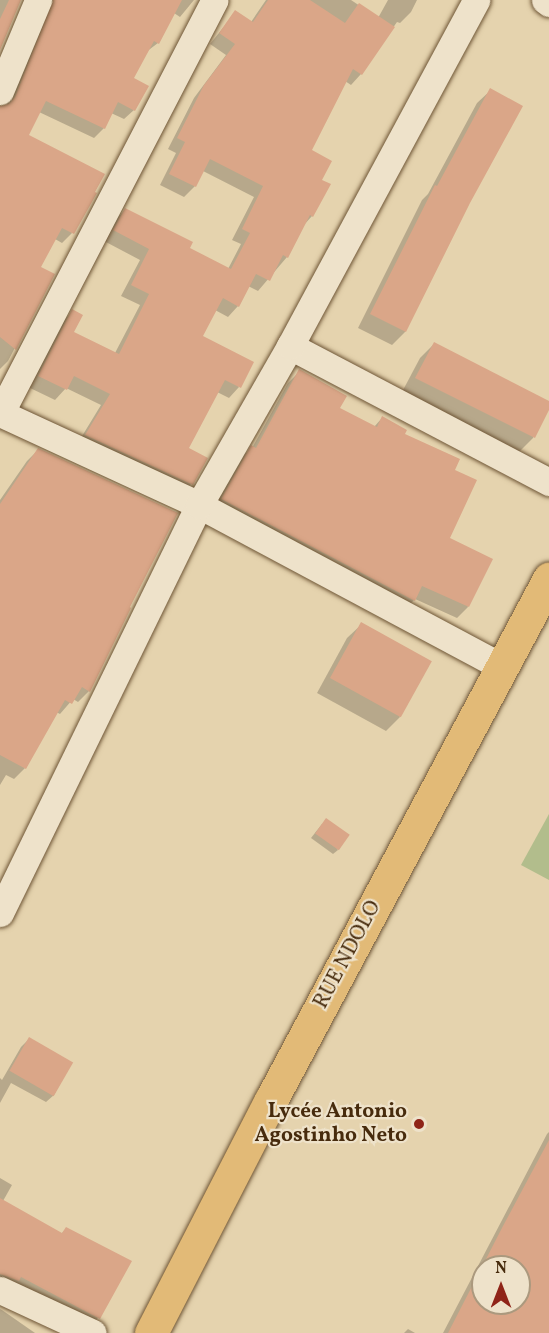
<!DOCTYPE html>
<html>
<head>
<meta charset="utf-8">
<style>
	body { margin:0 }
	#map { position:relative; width:549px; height:1333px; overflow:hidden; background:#e5d3ae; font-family:Vollkorn,serif }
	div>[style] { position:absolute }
	.green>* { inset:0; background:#b2bd8c }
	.shadow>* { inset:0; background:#0003 }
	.building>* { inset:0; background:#daa688; transform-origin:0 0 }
	.roads { filter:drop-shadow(0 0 2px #6e5535) drop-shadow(0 0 2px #6e5535) }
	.minor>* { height:27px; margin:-13.5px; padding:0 13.5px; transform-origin:13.5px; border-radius:13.5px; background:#eee2ca }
	.primary>* { height:33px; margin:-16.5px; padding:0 16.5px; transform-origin:16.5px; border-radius:16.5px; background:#e2ba77 }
	.dots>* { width:16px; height:16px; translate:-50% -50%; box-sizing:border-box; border:3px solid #eee2ca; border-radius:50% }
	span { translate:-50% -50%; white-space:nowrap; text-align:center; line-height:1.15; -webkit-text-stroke:4.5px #eee2ca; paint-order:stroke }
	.street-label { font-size:21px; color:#472b0d }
	.poi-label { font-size:21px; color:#472b0d; font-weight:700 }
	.right { translate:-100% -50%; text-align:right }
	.north { position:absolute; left:471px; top:1255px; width:60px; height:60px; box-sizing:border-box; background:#eee2ca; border:2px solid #ab997e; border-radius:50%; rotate:0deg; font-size:16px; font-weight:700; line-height:24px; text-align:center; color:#472b0d }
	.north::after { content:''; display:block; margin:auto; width:21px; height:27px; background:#8f2418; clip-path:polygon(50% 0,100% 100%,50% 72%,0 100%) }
</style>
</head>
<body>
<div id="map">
	<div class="green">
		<i style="clip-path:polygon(549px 814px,549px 880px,521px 865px)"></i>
	</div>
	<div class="shadow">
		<i style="clip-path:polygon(0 0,19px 0,0 46px)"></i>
		<i style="clip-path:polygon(40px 0,194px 0,180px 17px,174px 13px,158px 43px,146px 52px,132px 79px,134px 110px,124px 119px,111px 113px,104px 128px,94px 138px,39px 112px,27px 135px,72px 233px,62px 243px,55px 239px,39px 267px,53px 275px,8px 361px,0 369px,0 106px,6px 106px,43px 17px)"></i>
		<i style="clip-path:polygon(266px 0,351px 0,378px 18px,388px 0,417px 0,411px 12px,400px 23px,397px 22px,361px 74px,351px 85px,345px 81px,310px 151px,320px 180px,312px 216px,303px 226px,287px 257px,258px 291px,248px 286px,238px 306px,228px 317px,215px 310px,201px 337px,239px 387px,229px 398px,217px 392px,187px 449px,191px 484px,181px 494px,76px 446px,101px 405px,66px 388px,55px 400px,28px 387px,62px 322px,73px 311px,72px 333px,115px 353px,140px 305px,121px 296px,140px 260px,104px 241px,115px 220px,125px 210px,188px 248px,228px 269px,241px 244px,232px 240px,254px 197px,203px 171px,195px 186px,184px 197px,160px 185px,176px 153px,168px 149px,194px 98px,226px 55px,210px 44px,236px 12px,251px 22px)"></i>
		<i style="clip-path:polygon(491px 90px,469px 202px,405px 332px,392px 345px,358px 328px,422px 200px,428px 194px,477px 103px)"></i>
		<i style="clip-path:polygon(434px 344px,549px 403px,533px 438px,519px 452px,402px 392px,420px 358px)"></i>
		<i style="clip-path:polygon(300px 371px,338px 409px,374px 427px,382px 418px,403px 435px,448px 539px,468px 607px,457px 618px,415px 599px,402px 612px,211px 510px,240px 458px,252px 448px,288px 383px)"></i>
		<i style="clip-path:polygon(38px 450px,128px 607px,89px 691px,78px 702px,73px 699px,60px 714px,56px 712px,25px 768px,14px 779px,6px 775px,0 785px,0 500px,27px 461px)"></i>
		<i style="clip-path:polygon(362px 624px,400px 717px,386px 731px,317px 693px,347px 638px)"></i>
		<i style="clip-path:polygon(322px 824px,338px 850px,333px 854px,311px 838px)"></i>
		<i style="clip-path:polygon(29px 1039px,71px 1063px,54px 1095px,46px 1102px,11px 1083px,0 1103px,0 1078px,2px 1080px,21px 1047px)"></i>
		<i style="clip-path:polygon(evenodd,549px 1132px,549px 1333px,443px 1333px,547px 1134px,549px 1132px,483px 1267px,519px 1267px,519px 1303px,483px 1303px,483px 1267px)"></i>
		<i style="clip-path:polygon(0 1178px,12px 1185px,3px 1201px,61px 1234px,66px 1229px,98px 1318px,87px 1329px,0 1288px)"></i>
		<i style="clip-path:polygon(0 1309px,2px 1310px,35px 1333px,0 1333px)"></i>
		<i style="clip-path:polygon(408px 1329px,415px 1333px,404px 1333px)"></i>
	</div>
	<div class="building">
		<i style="clip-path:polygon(9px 0,21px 0,0 50px,0 19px)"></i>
		<i style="clip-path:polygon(53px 0,182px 0,159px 44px,154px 41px,134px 78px,149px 86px,135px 111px,118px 102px,105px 129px,46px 101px,29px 135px,105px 174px,95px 192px,97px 193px,74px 234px,62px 228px,41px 267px,55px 274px,16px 350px,0 337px,0 106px,9px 104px,15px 97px)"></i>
		<i style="clip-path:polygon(268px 0,310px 0,345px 23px,359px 3px,395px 27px,362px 75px,353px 69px,312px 150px,332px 161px,322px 180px,331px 184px,313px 217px,310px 215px,288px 258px,283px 255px,270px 281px,256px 274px,239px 307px,223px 298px,203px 336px,254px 362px,241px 388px,225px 380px,189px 448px,208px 458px,193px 485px,85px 435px,110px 394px,74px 376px,67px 390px,38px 376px,72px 309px,83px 315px,74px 332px,119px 354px,149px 294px,131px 285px,149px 249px,113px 230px,125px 208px,193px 242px,190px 248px,231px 269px,250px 233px,242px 229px,263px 186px,210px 159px,196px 187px,169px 174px,185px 142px,177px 138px,204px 85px,235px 44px,219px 33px,235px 10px,253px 22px)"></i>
		<i style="clip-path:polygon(490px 88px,523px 106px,470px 203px,406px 332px,370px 314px,435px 185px,437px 186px)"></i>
		<i style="clip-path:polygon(434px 342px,549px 401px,549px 410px,535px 438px,415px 378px)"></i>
		<i style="clip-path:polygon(299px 369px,347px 396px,340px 408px,377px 427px,382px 416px,407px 430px,405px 434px,460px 459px,455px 470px,477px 480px,450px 538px,493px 559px,469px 607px,422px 586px,415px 601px,221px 499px,251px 445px,256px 448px)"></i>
		<i style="clip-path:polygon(38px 448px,178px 513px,130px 607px,131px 608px,90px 692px,82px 687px,72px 704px,65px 700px,26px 769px,0 755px,0 504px)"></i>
		<i style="left:361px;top:622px;width:81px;height:64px;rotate:29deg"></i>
		<i style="left:326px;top:818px;width:29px;height:19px;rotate:35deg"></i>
		<i style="left:29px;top:1037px;width:51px;height:39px;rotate:30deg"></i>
		<i style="clip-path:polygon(evenodd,549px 1140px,549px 1333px,448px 1333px,503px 1226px,549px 1140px,483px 1267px,519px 1267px,519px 1303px,483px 1303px,483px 1267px)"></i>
		<i style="clip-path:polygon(0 1198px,62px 1233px,66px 1227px,132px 1261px,100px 1319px,21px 1277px,19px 1281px,0 1274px)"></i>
	</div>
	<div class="roads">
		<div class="minor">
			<i style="left:545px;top:0;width:5px;rotate:37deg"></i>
			<i style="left:0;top:91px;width:99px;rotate:-67.3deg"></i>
			<i style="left:290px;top:346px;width:293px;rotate:27.7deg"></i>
			<i style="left:0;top:413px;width:219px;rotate:24.8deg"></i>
			<i style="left:199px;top:505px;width:341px;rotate:28.1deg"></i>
			<i style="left:0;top:414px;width:466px;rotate:-62.6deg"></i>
			<i style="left:0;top:913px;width:454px;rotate:-64deg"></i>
			<i style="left:199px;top:505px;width:183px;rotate:-60.2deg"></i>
			<i style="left:290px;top:346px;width:393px;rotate:-61.7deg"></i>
			<i style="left:0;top:1290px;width:102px;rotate:24.8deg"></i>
		</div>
		<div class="primary">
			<i style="left:151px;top:1333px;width:262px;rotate:-62.8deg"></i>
			<i style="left:271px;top:1100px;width:591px;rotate:-61.92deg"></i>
		</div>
	</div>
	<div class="dots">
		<i style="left:419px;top:1124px;background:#8f2418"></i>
	</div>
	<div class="street-label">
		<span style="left:348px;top:955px;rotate:-62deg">RUE NDOLO</span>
	</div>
	<div class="poi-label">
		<span class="right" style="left:407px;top:1124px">Lycée Antonio<br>Agostinho Neto</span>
	</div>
	<div class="north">N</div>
</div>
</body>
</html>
